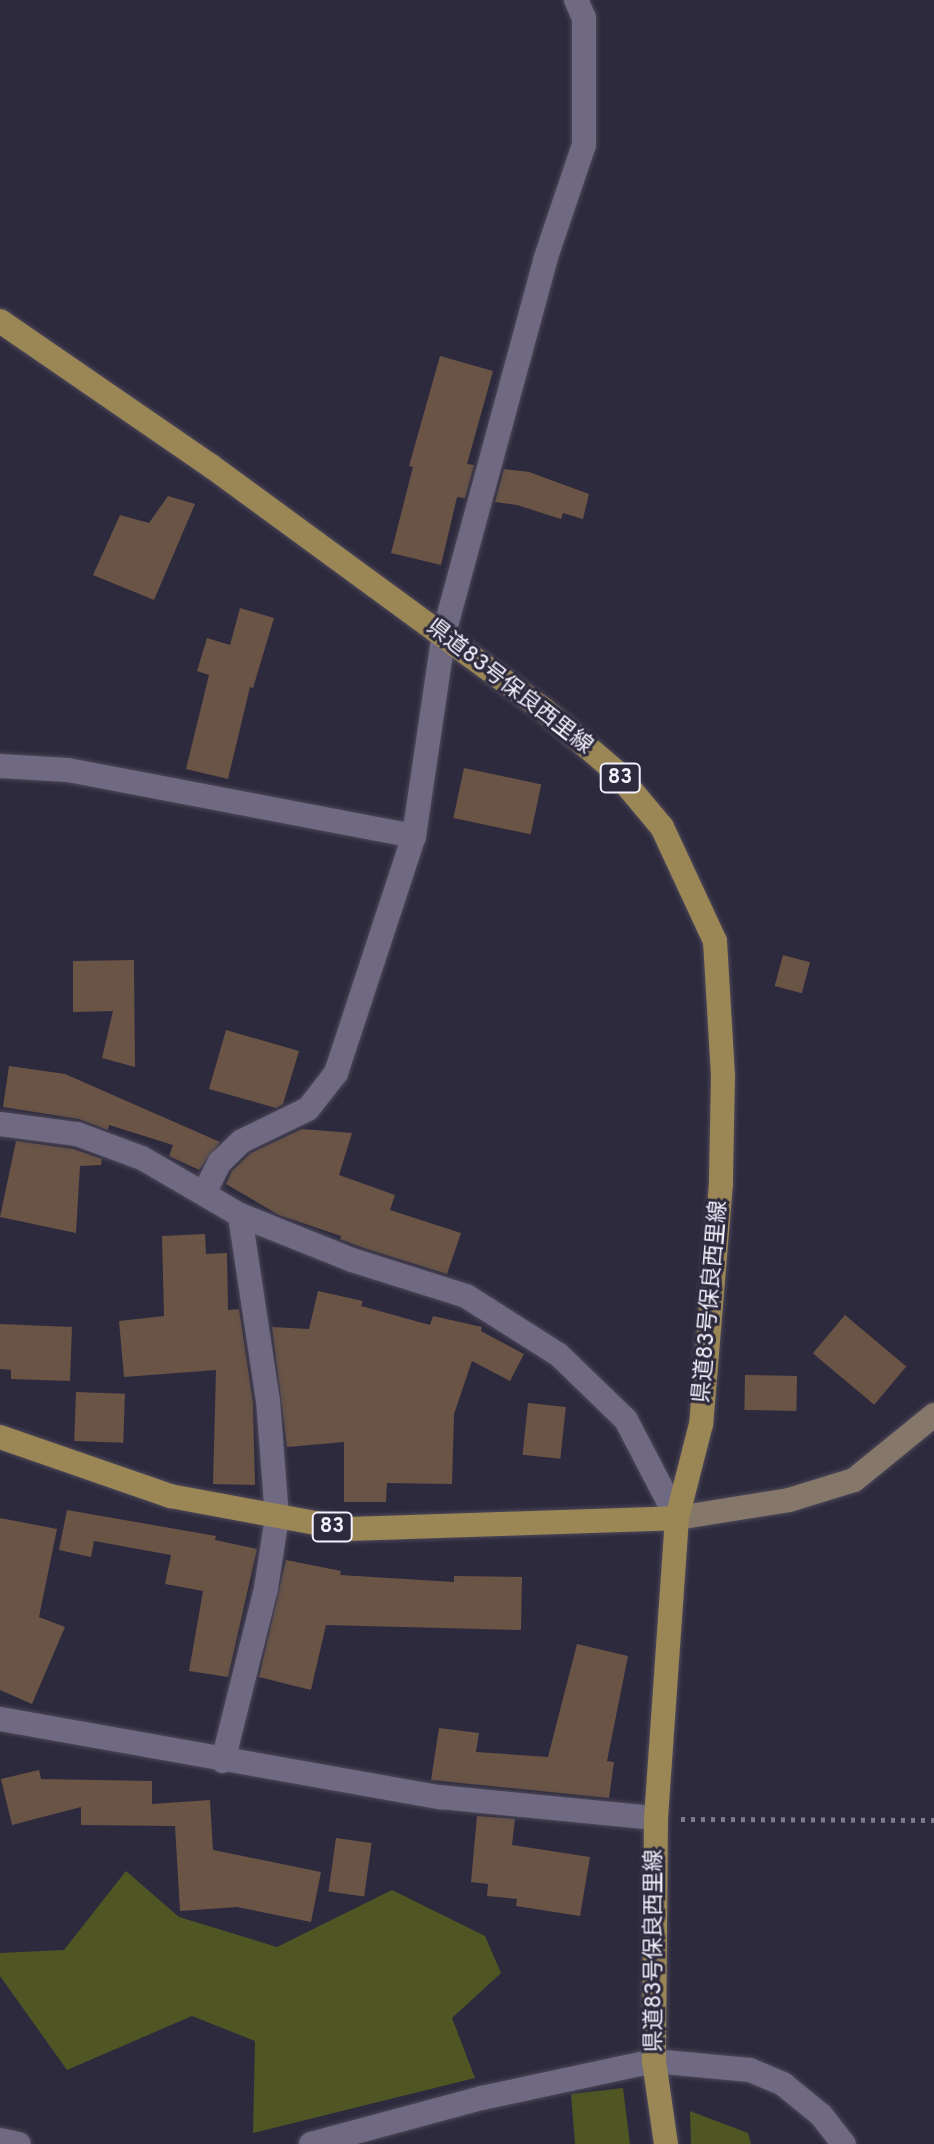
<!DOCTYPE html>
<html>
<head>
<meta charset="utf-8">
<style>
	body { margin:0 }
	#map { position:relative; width:934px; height:2144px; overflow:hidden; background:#2e2a3e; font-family:Overpass,"Noto Sans JP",sans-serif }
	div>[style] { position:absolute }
	.green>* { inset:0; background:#4f5624 }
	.building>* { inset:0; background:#695446; transform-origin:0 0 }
	.path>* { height:5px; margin-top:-2.5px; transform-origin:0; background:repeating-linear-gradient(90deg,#7d7a8b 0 4px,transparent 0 10px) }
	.roads { filter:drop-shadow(0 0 2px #4c4858) drop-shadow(0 0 2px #4c4858) }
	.street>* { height:24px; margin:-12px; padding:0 12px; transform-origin:12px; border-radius:12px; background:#6f6a81 }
	.secondary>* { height:24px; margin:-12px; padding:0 12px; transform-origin:12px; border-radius:12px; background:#85786b }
	.primary>* { height:24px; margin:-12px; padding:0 12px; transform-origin:12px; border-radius:12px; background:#9b8656 }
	span { translate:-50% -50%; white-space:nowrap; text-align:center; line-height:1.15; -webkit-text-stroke:6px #2e2a3e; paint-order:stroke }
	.shield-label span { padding:2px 6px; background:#2e2a3e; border:2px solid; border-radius:6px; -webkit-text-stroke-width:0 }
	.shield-label { font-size:20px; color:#f3f1fe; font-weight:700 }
	.street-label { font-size:22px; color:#f3f1fe }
</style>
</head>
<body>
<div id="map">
	<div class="green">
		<i style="clip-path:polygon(126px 1871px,179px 1917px,277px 1947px,392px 1890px,485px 1936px,501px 1973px,452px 2018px,475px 2078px,253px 2133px,255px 2041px,192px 2016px,67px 2070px,0 1976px,0 1953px,64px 1950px)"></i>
		<i style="clip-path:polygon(623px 2088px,630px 2144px,575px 2144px,571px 2094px)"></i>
		<i style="clip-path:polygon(690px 2111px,748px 2133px,751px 2144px,691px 2144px)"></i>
	</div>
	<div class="building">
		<i style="clip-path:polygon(440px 356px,493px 371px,467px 464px,474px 465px,465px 498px,457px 497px,441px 565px,391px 553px,413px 467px,409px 466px)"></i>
		<i style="clip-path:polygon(504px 469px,529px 472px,589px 494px,583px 519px,563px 513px,561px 519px,517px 505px,495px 502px)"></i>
		<i style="clip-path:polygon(168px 496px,195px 504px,154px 600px,93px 575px,120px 515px,149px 523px)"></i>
		<i style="clip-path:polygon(240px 608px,274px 618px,253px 688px,250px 687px,228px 779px,186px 769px,209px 675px,197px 671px,207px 638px,230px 645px)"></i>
		<i style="left:464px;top:768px;width:79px;height:51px;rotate:12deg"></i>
		<i style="left:783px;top:955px;width:28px;height:32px;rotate:15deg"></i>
		<i style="clip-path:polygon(134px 960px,134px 966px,135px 1067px,102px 1058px,113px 1011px,73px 1012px,73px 961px)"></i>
		<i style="clip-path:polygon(226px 1030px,299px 1051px,283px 1104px,276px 1108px,209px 1089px)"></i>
		<i style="clip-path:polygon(9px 1066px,65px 1074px,220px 1142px,199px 1170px,169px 1156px,173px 1145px,109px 1125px,108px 1130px,79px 1119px,3px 1107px)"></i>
		<i style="clip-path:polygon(302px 1129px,352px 1133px,339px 1175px,395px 1195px,390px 1210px,461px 1233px,447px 1274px,364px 1248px,340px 1239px,341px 1236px,279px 1215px,226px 1184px,232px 1171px,251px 1153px)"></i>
		<i style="clip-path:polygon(16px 1141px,73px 1149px,102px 1159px,101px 1165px,80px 1166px,76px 1233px,0 1217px)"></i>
		<i style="clip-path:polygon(205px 1234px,206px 1254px,227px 1253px,228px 1310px,239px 1309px,253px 1403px,255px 1485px,213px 1484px,216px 1370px,124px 1377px,119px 1321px,164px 1316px,162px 1236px)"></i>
		<i style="clip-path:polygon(318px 1291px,363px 1301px,361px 1306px,430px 1325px,433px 1316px,482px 1327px,481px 1331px,524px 1354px,510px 1381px,472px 1361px,454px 1414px,452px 1484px,387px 1483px,386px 1502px,344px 1502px,344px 1442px,287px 1447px,272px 1327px,309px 1329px)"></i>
		<i style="left:845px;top:1315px;width:80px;height:50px;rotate:40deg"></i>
		<i style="clip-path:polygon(0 1324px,72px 1327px,70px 1381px,11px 1379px,11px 1370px,0 1369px)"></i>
		<i style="left:745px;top:1375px;width:52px;height:35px;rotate:1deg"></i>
		<i style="left:76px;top:1392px;width:49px;height:49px;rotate:2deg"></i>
		<i style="left:528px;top:1403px;width:38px;height:52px;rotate:6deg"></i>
		<i style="clip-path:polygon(67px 1510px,216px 1536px,215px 1540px,257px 1549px,228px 1677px,189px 1671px,203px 1591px,165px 1584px,171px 1555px,94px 1541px,91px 1557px,59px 1550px)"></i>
		<i style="clip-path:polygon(0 1518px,57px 1529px,39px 1617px,65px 1627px,32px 1704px,0 1690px)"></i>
		<i style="clip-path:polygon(286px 1560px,341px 1571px,340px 1575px,454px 1582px,454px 1576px,522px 1577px,521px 1630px,326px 1625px,311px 1690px,259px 1677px)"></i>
		<i style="clip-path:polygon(577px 1644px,628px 1656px,607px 1761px,614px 1762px,609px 1798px,431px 1780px,439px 1728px,479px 1733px,476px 1752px,548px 1757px)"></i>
		<i style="clip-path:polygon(39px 1770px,41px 1779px,152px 1781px,152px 1804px,210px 1800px,213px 1850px,321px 1872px,311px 1922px,237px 1907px,180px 1911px,175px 1826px,81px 1825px,81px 1807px,12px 1825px,1px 1779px)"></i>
		<i style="clip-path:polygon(477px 1816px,515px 1819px,512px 1845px,590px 1857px,580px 1916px,516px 1906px,517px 1899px,487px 1896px,488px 1884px,471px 1882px)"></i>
		<i style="left:336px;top:1838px;width:36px;height:54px;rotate:8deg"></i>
	</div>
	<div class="path">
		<i style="left:681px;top:1819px;width:253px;rotate:0.2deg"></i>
	</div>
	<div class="roads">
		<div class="street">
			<i style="left:0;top:766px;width:68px;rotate:3.4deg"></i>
			<i style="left:68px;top:770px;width:352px;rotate:10.8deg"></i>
			<i style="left:0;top:1124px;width:78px;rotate:7.4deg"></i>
			<i style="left:77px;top:1134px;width:69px;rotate:20.3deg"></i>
			<i style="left:142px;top:1158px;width:113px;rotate:30.2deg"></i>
			<i style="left:240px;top:1215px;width:121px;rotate:21.9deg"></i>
			<i style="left:352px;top:1260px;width:120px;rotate:17.5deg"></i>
			<i style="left:466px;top:1296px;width:110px;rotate:32.4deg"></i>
			<i style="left:559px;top:1355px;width:93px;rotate:44.1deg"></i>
			<i style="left:626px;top:1420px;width:110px;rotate:62.5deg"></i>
			<i style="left:204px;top:1193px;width:35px;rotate:-63deg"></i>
			<i style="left:220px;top:1162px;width:30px;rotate:-44deg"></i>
			<i style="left:242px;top:1141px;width:73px;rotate:-25.9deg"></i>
			<i style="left:308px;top:1109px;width:46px;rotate:-52.1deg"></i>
			<i style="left:336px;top:1073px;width:250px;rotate:-71.8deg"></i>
			<i style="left:414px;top:836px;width:205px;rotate:-81.6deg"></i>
			<i style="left:444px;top:633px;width:386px;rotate:-74.8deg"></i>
			<i style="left:545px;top:260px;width:121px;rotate:-71.3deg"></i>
			<i style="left:584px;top:145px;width:127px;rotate:-90deg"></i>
			<i style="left:584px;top:18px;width:20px;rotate:-114deg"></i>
			<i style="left:0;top:1719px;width:447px;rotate:10.1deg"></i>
			<i style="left:440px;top:1797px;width:217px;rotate:5.6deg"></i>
			<i style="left:223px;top:1761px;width:178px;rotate:-76deg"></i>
			<i style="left:266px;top:1588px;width:72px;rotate:-81.2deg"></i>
			<i style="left:277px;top:1517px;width:116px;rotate:-94.4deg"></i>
			<i style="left:268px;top:1401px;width:188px;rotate:-98.6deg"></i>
			<i style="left:0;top:2140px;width:19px;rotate:12deg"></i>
			<i style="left:311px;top:2144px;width:177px;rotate:-15.1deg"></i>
			<i style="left:482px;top:2098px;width:176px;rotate:-12.1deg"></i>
			<i style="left:654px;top:2061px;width:96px;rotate:5.4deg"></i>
			<i style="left:750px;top:2070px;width:36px;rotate:23deg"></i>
			<i style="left:783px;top:2084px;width:49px;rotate:39.2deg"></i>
			<i style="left:821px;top:2115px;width:37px;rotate:52deg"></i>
		</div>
		<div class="secondary">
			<i style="left:677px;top:1518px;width:113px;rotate:-9.1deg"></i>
			<i style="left:789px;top:1500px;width:68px;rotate:-17.1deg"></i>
			<i style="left:854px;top:1480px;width:103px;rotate:-39.1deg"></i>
		</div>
		<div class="primary">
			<i style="left:0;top:321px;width:256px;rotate:34.5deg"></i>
			<i style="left:211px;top:466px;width:411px;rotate:36.2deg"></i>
			<i style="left:543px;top:709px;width:95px;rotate:40.7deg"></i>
			<i style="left:615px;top:771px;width:73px;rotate:50deg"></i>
			<i style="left:662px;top:827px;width:126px;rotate:65.1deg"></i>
			<i style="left:715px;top:941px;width:134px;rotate:86.6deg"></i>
			<i style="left:723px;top:1075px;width:108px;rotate:91.1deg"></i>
			<i style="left:721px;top:1183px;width:242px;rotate:94.7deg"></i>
			<i style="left:701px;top:1424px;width:97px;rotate:104.3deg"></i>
			<i style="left:677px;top:1518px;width:301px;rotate:94deg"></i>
			<i style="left:656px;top:1818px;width:243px;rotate:90.5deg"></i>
			<i style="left:654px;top:2061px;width:84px;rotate:81.8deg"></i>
			<i style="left:0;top:1437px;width:180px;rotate:19.1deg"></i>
			<i style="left:170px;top:1496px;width:181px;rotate:10.5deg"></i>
			<i style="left:348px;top:1529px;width:329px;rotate:-1.9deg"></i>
		</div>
	</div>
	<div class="shield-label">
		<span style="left:620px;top:778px">83</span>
		<span style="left:332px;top:1527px">83</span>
	</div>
	<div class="street-label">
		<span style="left:509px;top:687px;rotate:38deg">県道83号保良西里線</span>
		<span style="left:711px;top:1302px;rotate:-85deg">県道83号保良西里線</span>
		<span style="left:655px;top:1951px;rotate:-90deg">県道83号保良西里線</span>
	</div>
</div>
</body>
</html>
